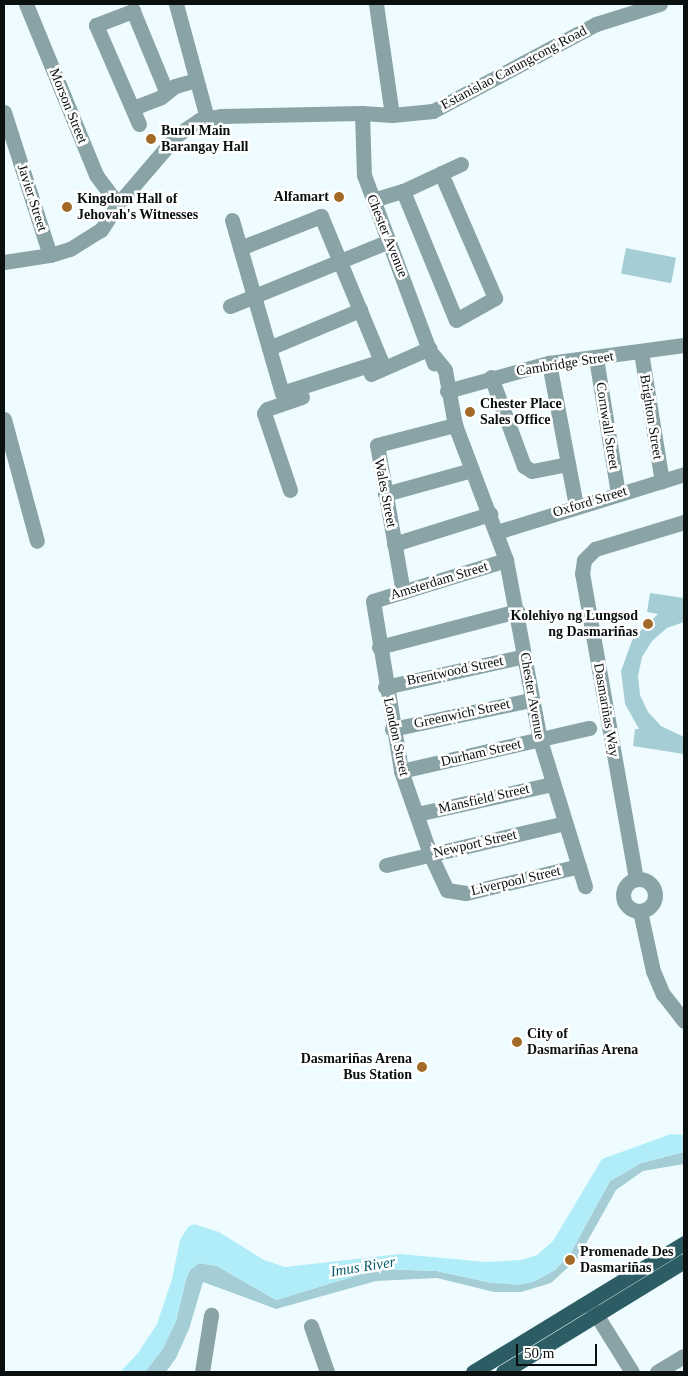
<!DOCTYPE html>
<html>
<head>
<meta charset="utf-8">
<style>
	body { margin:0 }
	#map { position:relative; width:688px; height:1376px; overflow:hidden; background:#eefcff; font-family:Georgia,serif }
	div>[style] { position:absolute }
	.green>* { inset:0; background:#a5cdd5; transform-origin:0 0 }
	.water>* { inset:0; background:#b1edf9 }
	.minor>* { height:15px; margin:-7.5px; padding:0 7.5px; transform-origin:7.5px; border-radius:7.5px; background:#8aa3a7 }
	.minor>.ring { margin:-7.5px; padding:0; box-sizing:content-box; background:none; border:15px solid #8aa3a7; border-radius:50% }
	.major>* { height:15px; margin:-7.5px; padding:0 7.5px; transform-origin:7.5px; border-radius:7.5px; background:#2c5c64 }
	.dots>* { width:14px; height:14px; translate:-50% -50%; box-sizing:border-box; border:2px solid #fff; border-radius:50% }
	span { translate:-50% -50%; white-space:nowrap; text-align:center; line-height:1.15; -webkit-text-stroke:5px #fff; paint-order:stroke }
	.street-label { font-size:14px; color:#0a0f10 }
	.poi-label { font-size:14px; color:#0a0f10; font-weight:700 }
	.left { translate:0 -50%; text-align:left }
	.right { translate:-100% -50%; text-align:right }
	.water-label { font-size:15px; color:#065d69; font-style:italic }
	.frame { position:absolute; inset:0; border:5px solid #0a0f10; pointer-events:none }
	.scale { position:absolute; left:516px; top:1344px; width:81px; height:22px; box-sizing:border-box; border:2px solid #0a0f10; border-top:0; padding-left:6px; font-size:15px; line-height:18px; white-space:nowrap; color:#0a0f10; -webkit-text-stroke:4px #fff; paint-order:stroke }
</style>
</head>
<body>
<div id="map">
	<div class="green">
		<i style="left:626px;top:248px;width:51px;height:26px;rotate:11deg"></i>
		<i style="clip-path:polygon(650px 593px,684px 598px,684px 622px,667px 628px,652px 641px,642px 657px,638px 676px,640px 695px,648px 712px,661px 726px,684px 737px,684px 754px,633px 746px,635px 729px,639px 729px,625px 704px,621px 671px,633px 638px,658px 614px,647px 612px)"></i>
		<i style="clip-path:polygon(684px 1152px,684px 1164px,643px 1171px,616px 1190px,578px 1258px,551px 1283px,521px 1292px,494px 1292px,437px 1278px,376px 1281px,276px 1309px,203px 1282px,189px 1329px,176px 1358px,166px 1372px,145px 1372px,162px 1350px,176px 1321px,186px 1279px,190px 1270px,199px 1263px,217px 1266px,276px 1300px,378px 1269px,437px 1271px,492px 1283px,533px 1282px,555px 1270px,570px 1254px,610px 1181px,641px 1163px)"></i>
	</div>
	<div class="water">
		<i style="clip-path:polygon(671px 1134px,684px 1135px,684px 1152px,641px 1163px,610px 1181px,570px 1254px,555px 1270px,533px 1282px,519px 1285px,492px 1283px,437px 1271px,378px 1269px,276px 1300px,217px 1266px,199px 1263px,190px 1270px,186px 1279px,176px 1321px,162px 1350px,145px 1372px,120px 1372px,138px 1353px,157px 1324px,172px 1279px,180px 1240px,188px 1227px,194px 1224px,219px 1232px,264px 1260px,285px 1267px,400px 1254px,486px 1262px,521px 1260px,537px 1255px,553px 1241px,602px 1159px)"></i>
	</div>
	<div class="minor">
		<i style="left:26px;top:4px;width:185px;rotate:67.7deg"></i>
		<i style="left:96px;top:175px;width:36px;rotate:53deg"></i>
		<i style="left:176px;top:4px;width:118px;rotate:74.8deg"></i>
		<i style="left:376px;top:4px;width:112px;rotate:81.8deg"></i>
		<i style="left:133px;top:108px;width:30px;rotate:-21deg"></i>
		<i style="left:161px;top:97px;width:18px;rotate:-38deg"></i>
		<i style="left:175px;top:86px;width:22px;rotate:-16deg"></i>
		<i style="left:4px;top:112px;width:150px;rotate:72.2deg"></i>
		<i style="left:362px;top:113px;width:62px;rotate:88.2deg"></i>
		<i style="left:364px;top:175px;width:201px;rotate:69.6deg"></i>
		<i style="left:139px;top:124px;width:108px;rotate:-113.5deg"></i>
		<i style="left:96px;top:25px;width:40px;rotate:-21deg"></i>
		<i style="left:133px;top:11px;width:87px;rotate:67.6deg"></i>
		<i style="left:403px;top:191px;width:139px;rotate:67.7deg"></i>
		<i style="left:456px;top:320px;width:45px;rotate:-29.4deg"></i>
		<i style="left:495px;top:298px;width:136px;rotate:-113.4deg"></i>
		<i style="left:373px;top:200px;width:31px;rotate:-17deg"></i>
		<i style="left:403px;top:191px;width:64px;rotate:-25deg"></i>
		<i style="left:232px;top:220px;width:180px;rotate:73.9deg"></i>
		<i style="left:282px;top:393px;width:104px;rotate:-17.9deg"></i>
		<i style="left:381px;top:361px;width:157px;rotate:-112.5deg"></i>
		<i style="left:321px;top:216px;width:87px;rotate:158.4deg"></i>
		<i style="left:4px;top:262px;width:47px;rotate:-8.7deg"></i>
		<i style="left:50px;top:255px;width:21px;rotate:-17deg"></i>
		<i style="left:70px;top:249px;width:36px;rotate:-32deg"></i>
		<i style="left:101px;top:230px;width:31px;rotate:-57deg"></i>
		<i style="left:118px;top:204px;width:91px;rotate:-49.5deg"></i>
		<i style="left:177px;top:135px;width:27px;rotate:-34deg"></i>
		<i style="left:199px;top:120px;width:23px;rotate:-10deg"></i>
		<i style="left:222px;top:116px;width:140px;rotate:-1.2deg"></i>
		<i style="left:362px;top:113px;width:30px;rotate:4deg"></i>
		<i style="left:392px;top:115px;width:41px;rotate:-5.6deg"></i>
		<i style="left:433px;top:111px;width:185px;rotate:-28.1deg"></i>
		<i style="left:596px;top:24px;width:67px;rotate:-17.4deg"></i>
		<i style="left:230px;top:306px;width:172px;rotate:-22.2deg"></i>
		<i style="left:269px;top:348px;width:99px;rotate:-22.7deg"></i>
		<i style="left:641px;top:352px;width:131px;rotate:80.8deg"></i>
		<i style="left:433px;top:355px;width:19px;rotate:51deg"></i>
		<i style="left:445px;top:370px;width:56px;rotate:79.7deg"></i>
		<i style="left:455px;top:425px;width:144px;rotate:69.3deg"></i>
		<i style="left:506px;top:560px;width:183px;rotate:79.3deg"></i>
		<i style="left:540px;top:740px;width:153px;rotate:72.9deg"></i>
		<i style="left:596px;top:358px;width:138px;rotate:80.8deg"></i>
		<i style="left:549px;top:363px;width:146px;rotate:79.3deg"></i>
		<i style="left:371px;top:374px;width:64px;rotate:-23.8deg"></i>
		<i style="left:491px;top:377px;width:95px;rotate:69.7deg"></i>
		<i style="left:524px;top:466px;width:9px;rotate:32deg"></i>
		<i style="left:532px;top:471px;width:37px;rotate:-11deg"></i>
		<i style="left:447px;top:391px;width:106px;rotate:-15.4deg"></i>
		<i style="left:549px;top:363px;width:136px;rotate:-7.6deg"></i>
		<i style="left:4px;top:419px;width:126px;rotate:74.9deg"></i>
		<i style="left:290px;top:490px;width:81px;rotate:-108.7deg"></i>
		<i style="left:264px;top:413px;width:5px;rotate:-53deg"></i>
		<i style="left:267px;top:409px;width:37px;rotate:-19deg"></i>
		<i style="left:385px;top:494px;width:90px;rotate:-15.4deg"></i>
		<i style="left:497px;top:532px;width:196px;rotate:-17.2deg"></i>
		<i style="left:394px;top:544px;width:101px;rotate:-17.4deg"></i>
		<i style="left:506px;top:560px;width:139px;rotate:162.9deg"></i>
		<i style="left:373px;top:601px;width:172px;rotate:80.6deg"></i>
		<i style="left:401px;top:771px;width:88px;rotate:70.7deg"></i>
		<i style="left:430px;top:854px;width:40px;rotate:65deg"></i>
		<i style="left:447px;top:890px;width:19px;rotate:9deg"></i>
		<i style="left:466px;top:893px;width:116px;rotate:-13.4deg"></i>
		<i style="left:403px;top:592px;width:149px;rotate:-100deg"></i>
		<i style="left:377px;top:445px;width:81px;rotate:-14.4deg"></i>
		<i style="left:379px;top:647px;width:143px;rotate:-14.6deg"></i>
		<i style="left:385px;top:687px;width:143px;rotate:-12.5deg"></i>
		<i style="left:392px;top:729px;width:142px;rotate:-11.8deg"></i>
		<i style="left:401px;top:771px;width:193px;rotate:-12.9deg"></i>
		<i style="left:417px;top:814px;width:138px;rotate:-12.5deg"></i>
		<i style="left:386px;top:865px;width:184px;rotate:-13.2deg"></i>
		<i style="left:636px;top:879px;width:310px;rotate:-100deg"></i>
		<i style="left:582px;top:574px;width:14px;rotate:-82deg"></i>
		<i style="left:584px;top:560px;width:16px;rotate:-45deg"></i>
		<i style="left:595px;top:549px;width:93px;rotate:-16.9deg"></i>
		<i class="ring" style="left:623px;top:879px;width:17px;height:17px"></i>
		<i style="left:640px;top:911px;width:61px;rotate:77.8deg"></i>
		<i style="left:653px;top:971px;width:25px;rotate:67deg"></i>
		<i style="left:663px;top:994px;width:34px;rotate:52deg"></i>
		<i style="left:589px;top:1303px;width:81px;rotate:58.1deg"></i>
		<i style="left:311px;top:1326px;width:49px;rotate:70.8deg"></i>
		<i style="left:202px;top:1372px;width:58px;rotate:-81deg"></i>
		<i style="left:657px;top:1372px;width:31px;rotate:-31deg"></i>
	</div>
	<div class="major">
		<i style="left:473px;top:1372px;width:247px;rotate:-31.4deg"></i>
		<i style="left:503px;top:1372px;width:212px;rotate:-31.5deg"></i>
	</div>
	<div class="dots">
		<i style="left:151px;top:139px;background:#a26927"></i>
		<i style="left:339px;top:197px;background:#a26927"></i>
		<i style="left:67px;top:207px;background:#a26927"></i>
		<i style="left:470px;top:412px;background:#a26927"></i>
		<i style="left:648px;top:624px;background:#a26927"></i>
		<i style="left:517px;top:1042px;background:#a26927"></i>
		<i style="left:422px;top:1067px;background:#a26927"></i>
		<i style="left:570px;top:1260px;background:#a26927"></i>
	</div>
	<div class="street-label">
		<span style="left:514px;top:68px;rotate:-28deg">Estanislao Carungcong Road</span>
		<span style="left:68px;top:106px;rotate:68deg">Morson Street</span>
		<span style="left:32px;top:198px;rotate:72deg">Javier Street</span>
		<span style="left:387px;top:236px;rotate:68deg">Chester Avenue</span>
		<span style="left:565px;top:364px;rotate:-9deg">Cambridge Street</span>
		<span style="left:651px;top:417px;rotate:81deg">Brighton Street</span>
		<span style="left:607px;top:426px;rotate:81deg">Cornwall Street</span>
		<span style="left:385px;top:493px;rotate:79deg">Wales Street</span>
		<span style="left:590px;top:502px;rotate:-17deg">Oxford Street</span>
		<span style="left:439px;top:581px;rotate:-17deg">Amsterdam Street</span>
		<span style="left:455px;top:671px;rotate:-12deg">Brentwood Street</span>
		<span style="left:532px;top:696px;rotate:80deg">Chester Avenue</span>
		<span style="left:606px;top:710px;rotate:80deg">Dasmariñas Way</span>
		<span style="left:462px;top:714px;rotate:-12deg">Greenwich Street</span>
		<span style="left:396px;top:737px;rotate:78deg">London Street</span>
		<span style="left:481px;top:753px;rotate:-13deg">Durham Street</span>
		<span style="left:484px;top:799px;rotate:-13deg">Mansfield Street</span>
		<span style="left:475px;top:844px;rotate:-13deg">Newport Street</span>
		<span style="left:516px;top:881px;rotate:-13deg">Liverpool Street</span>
	</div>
	<div class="poi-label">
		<span class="left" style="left:161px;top:139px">Burol Main<br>Barangay Hall</span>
		<span class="right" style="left:329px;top:197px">Alfamart</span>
		<span class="left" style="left:77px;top:207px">Kingdom Hall of<br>Jehovah's Witnesses</span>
		<span class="left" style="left:480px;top:412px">Chester Place<br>Sales Office</span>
		<span class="right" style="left:638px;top:624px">Kolehiyo ng Lungsod<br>ng Dasmariñas</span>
		<span class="left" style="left:527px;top:1042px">City of<br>Dasmariñas Arena</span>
		<span class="right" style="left:412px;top:1067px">Dasmariñas Arena<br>Bus Station</span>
		<span class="left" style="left:580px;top:1260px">Promenade Des<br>Dasmariñas</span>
	</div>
	<div class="water-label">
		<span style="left:363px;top:1267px;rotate:-9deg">Imus River</span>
	</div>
	<div class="frame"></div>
	<div class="scale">50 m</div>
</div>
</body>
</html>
